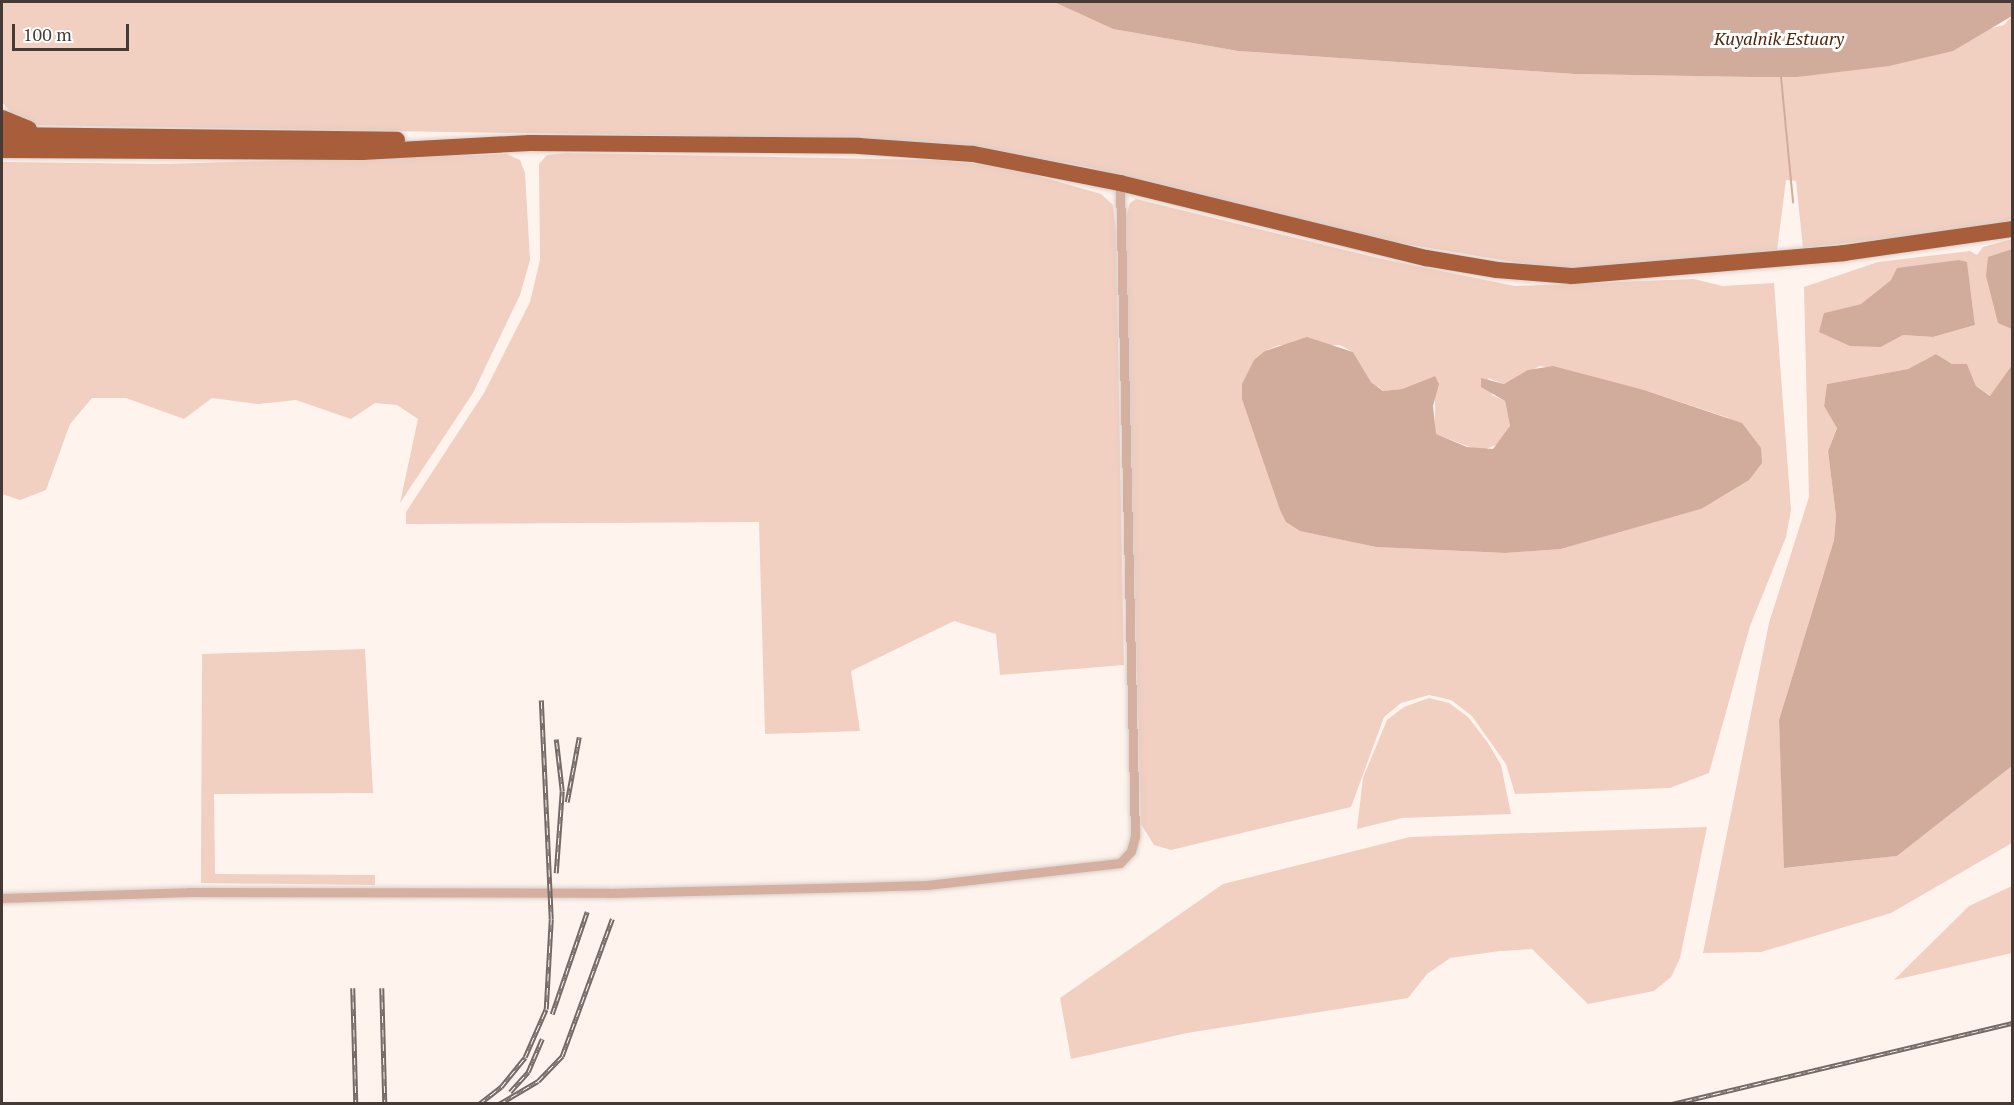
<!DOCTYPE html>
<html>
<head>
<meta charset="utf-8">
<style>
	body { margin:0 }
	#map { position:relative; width:2014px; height:1105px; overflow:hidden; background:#fff3ee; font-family:"PT Serif",serif }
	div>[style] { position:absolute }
	.green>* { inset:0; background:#f1cfc1 }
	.water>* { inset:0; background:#d1ac9c }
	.stream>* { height:2px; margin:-1px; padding:0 1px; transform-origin:1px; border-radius:1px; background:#d1ac9c }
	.roads { filter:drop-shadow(0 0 2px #dacec9) drop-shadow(0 0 2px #dacec9) }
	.street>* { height:9px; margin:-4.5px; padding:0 4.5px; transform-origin:4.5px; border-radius:4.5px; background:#d5b0a0 }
	.highway>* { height:16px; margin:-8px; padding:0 8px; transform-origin:8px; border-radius:8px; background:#a85e3b }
	.rail>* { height:4.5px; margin-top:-2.25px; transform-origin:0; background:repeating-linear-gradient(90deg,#fff 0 7px,#756a65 0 14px); box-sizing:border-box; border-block:2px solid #756a65 }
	span { translate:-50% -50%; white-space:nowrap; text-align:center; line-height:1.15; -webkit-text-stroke:6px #fff; paint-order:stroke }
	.water-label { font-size:18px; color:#52230a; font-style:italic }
	.frame { position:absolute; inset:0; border:3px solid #453a35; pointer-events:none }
	.scale { position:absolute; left:12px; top:24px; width:117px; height:27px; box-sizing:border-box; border:3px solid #453a35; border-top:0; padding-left:8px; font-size:18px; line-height:21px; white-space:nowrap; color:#453a35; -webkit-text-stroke:4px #fff; paint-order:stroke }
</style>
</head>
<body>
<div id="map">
	<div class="green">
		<i style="clip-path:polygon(2px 2px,1054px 2px,1113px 29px,1238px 51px,1575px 74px,1752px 77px,1797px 77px,2004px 25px,2012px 16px,2012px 220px,1972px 229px,1803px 248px,1796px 181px,1786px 180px,1777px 250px,1603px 268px,1544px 267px,1381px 240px,1087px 167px,962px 145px,828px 138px,21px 125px,2px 102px)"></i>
		<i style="clip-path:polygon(567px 153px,935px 160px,1004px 166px,1101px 194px,1113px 205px,1116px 233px,1124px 665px,1000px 675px,996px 634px,954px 621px,851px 671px,860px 731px,765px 734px,759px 522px,406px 524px,406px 512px,484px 393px,530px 302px,540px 260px,539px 164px,547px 155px)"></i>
		<i style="clip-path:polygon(507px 154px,520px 160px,525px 173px,530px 260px,520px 295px,473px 393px,400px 503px,418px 419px,397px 405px,375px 403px,351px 419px,296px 400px,258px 404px,212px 398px,184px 419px,126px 398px,92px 398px,70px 424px,46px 490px,20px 500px,2px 494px,2px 162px,164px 164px)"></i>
		<i style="clip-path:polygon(evenodd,1136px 199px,1382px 259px,1515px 286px,1694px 279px,1722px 286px,1774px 283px,1791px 510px,1786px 537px,1750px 626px,1709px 773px,1670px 788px,1515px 794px,1506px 764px,1472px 716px,1451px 700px,1429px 695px,1401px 703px,1384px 717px,1351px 807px,1171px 850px,1154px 845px,1141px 824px,1125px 220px,1130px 203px,1136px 199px,1279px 345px,1340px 345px,1353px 352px,1371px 382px,1384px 391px,1402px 389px,1435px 376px,1435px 434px,1481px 451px,1501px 443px,1510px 426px,1505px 401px,1492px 395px,1488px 378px,1504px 384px,1540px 366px,1644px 390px,1729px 418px,1701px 509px,1561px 549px,1505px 553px,1376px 547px,1301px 531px,1280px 510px,1273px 486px,1265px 351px,1279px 345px)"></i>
		<i style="clip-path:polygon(evenodd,2012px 239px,2012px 249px,1988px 258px,2012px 329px,2012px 365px,1991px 396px,1976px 386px,1967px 364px,1952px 364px,1936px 354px,1908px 369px,1827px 384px,1824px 406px,1837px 427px,1828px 451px,1836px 516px,1834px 540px,1779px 720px,1785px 868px,1897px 856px,2012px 766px,2012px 843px,1891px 913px,1761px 952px,1703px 953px,1769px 623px,1809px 497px,1804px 287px,1878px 262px,1970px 251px,1977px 255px,1983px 247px,2012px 239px,1959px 260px,1967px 263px,1975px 325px,1933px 337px,1903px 335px,1881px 347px,1824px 313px,1861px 304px,1891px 280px,1959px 260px)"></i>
		<i style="clip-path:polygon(365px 649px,373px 793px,214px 794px,215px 874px,375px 875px,375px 885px,201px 883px,202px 654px)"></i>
		<i style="clip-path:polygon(1429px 698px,1449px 703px,1468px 717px,1488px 743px,1501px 765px,1511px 814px,1402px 818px,1357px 829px,1363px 778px,1387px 720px,1404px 707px)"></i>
		<i style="clip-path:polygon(1707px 827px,1680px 958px,1671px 977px,1654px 991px,1588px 1004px,1532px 949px,1500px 951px,1450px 958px,1427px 974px,1408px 998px,1187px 1033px,1071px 1059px,1060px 998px,1223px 884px,1410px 837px)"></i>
		<i style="clip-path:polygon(2012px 886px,2012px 953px,1894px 980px,1969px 906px)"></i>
	</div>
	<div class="water">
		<i style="clip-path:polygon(1054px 2px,2012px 2px,2012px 16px,1953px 51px,1889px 66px,1797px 77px,1752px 77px,1575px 74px,1238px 51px,1113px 29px)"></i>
		<i style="clip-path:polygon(2012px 249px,2012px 329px,1998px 323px,1986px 276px,1988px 257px)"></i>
		<i style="clip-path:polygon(1959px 260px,1967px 262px,1975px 325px,1933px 337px,1903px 335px,1881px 347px,1850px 346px,1819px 332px,1824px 313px,1861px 304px,1891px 280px,1897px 268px)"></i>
		<i style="clip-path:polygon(1307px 337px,1353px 352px,1371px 382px,1383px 391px,1402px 389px,1435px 376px,1439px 384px,1433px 406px,1436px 434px,1467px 447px,1493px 449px,1510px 426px,1505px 401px,1481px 387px,1481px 378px,1504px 384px,1528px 370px,1553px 366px,1644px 390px,1742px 423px,1761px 448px,1762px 463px,1749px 480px,1701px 509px,1561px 549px,1505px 553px,1376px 547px,1300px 531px,1286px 522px,1280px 510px,1242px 399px,1242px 384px,1254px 360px,1265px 351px)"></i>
		<i style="clip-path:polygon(1936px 354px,1952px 364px,1967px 364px,1976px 386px,1990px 396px,2012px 365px,2012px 766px,1897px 856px,1784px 868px,1779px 720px,1834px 540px,1836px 516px,1828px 451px,1837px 428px,1824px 406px,1827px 384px,1908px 369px)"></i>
	</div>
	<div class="stream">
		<i style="left:1781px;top:77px;width:126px;rotate:84.5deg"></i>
	</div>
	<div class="roads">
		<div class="street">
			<i style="left:2px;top:898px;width:187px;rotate:-1.8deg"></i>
			<i style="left:189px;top:892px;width:419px;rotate:0.1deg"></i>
			<i style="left:608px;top:893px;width:250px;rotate:-1.4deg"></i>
			<i style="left:858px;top:887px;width:69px;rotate:-1.7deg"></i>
			<i style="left:927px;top:885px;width:194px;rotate:-6.5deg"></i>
			<i style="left:1120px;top:863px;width:16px;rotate:-47deg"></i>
			<i style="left:1131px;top:851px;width:16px;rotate:-75deg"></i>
			<i style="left:1135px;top:836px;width:653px;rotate:-91.32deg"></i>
		</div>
		<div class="highway">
			<i style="left:2px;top:118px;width:29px;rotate:22deg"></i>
			<i style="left:2px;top:135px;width:395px;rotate:0.7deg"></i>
			<i style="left:2px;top:150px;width:360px;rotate:0.3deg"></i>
			<i style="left:362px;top:152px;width:168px;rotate:-3.1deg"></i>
			<i style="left:530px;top:143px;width:329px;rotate:0.5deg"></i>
			<i style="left:859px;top:146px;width:114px;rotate:4deg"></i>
			<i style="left:973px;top:154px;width:150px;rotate:11.2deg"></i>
			<i style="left:1120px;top:183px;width:315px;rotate:13.8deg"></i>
			<i style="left:1426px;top:258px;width:72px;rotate:9.6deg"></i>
			<i style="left:1497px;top:270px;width:75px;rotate:4.6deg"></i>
			<i style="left:1572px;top:276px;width:273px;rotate:-4.8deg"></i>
			<i style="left:1844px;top:253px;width:170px;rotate:-8.1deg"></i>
		</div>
	</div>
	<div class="rail">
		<i style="left:567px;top:802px;width:66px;rotate:-79.5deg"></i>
		<i style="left:556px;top:873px;width:82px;rotate:-85.8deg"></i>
		<i style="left:562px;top:791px;width:52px;rotate:-96.6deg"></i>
		<i style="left:353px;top:988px;width:116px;rotate:88.5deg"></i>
		<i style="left:382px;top:988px;width:116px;rotate:88.5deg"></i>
		<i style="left:552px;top:1014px;width:108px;rotate:-71.1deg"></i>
		<i style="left:510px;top:1092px;width:27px;rotate:-48deg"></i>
		<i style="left:528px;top:1072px;width:36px;rotate:-67deg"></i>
		<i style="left:479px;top:1104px;width:28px;rotate:-38deg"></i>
		<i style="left:501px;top:1087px;width:38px;rotate:-51deg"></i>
		<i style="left:525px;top:1057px;width:52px;rotate:-66.4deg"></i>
		<i style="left:546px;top:1009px;width:90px;rotate:-86.8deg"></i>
		<i style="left:551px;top:919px;width:219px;rotate:-92.6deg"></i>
		<i style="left:499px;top:1104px;width:45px;rotate:-30.5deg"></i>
		<i style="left:538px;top:1081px;width:35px;rotate:-46deg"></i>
		<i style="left:562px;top:1056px;width:146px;rotate:-69.9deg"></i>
		<i style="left:1672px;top:1104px;width:350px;rotate:-13.4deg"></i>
	</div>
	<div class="water-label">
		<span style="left:1779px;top:38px">Kuyalnik Estuary</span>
	</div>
	<div class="frame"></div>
	<div class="scale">100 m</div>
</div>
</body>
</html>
